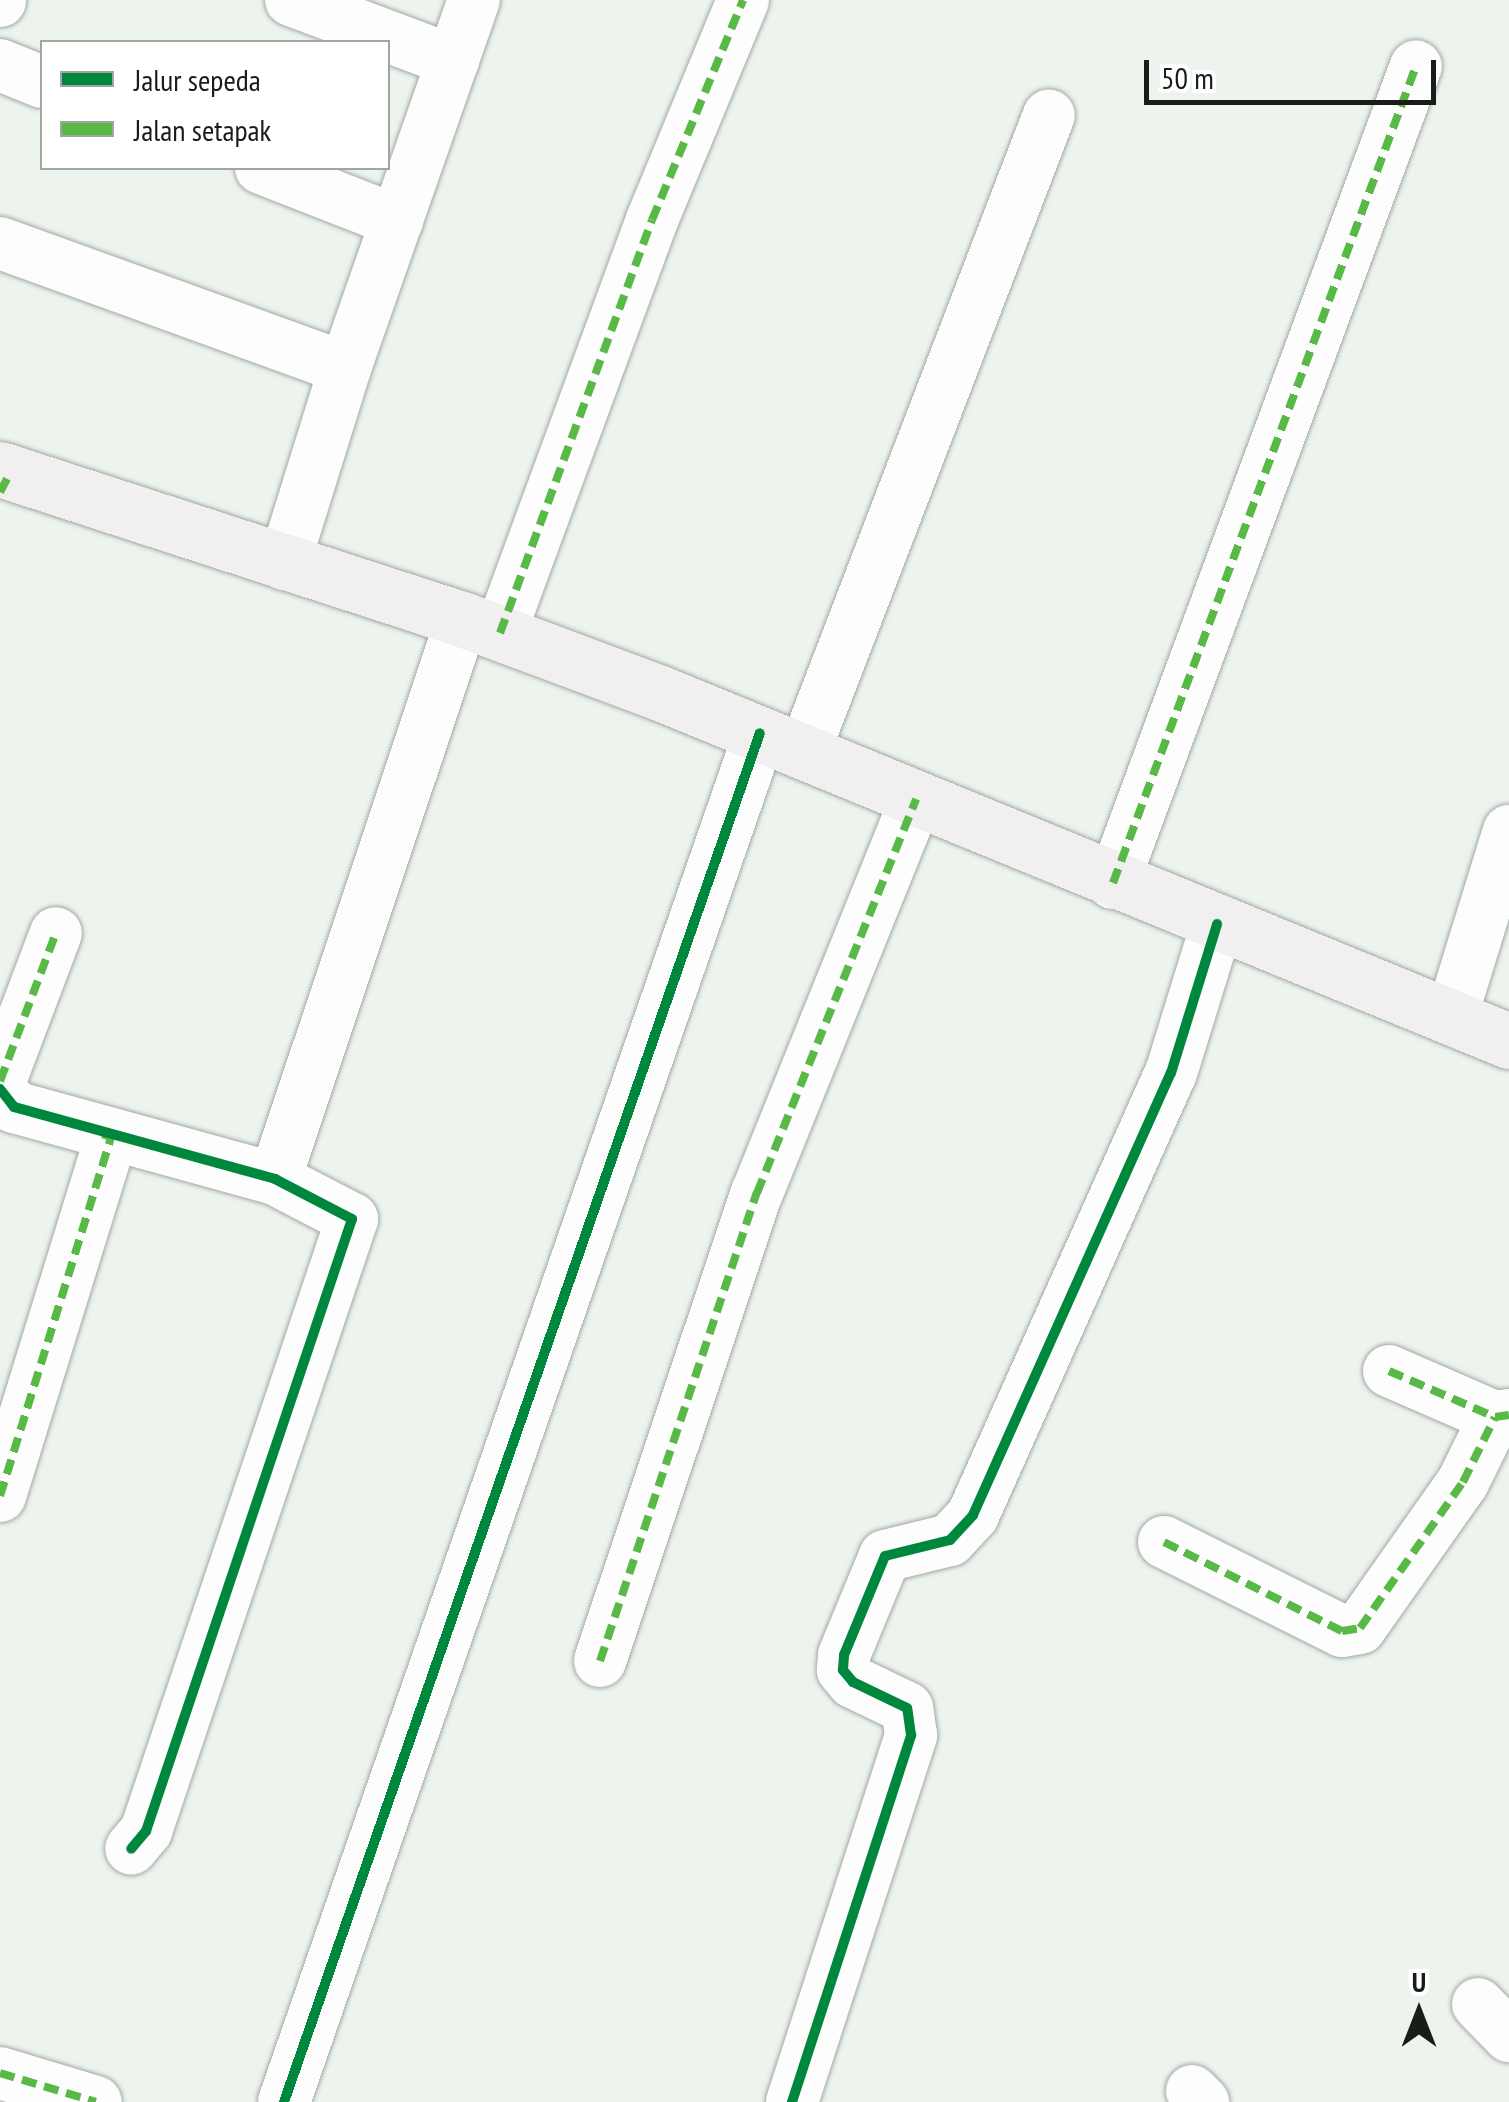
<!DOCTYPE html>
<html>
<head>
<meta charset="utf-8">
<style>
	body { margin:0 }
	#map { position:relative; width:1509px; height:2102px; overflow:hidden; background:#edf4ee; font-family:"PT Sans Narrow",sans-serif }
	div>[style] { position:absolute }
	.roads { filter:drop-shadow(0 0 2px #a3a8a3) drop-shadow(0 0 2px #a3a8a3) }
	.minor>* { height:52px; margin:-26px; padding:0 26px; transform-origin:26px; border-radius:26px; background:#fcfdfc }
	.major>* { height:55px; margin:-27.5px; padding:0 27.5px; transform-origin:27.5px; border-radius:27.5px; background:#f2eff1 }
	.quiet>* { height:8px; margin-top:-4px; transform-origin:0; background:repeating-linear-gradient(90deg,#58b947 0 15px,transparent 0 23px) }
	.cycleway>* { height:10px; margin:-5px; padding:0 5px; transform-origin:5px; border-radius:5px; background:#00873e }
	span { translate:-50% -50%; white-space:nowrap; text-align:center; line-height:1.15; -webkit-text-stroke:8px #fff; paint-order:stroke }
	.legend { position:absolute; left:40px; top:40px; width:350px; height:130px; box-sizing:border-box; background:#fff; border:2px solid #a3a5a3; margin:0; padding:12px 18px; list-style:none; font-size:30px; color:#191d19 }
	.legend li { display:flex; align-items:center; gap:20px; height:50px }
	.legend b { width:50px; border:2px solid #a3a5a3 }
	.north { position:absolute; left:1369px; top:1962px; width:100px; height:100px; -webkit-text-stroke:8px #fff; paint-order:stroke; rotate:0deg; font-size:28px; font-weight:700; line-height:40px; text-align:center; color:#191d19 }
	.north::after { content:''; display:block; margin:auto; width:35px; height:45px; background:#191d19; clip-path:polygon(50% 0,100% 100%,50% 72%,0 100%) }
	.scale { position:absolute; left:1144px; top:60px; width:292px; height:45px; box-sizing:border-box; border:5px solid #191d19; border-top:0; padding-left:12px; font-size:30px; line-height:35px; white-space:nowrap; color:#191d19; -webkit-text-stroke:8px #fff; paint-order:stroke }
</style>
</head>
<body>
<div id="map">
	<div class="roads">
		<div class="minor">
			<i style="left:291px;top:0;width:173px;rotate:20.6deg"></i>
			<i style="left:0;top:1px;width:1px;rotate:-90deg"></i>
			<i style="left:0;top:65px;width:45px;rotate:22deg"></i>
			<i style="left:261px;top:168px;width:146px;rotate:21.3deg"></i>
			<i style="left:0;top:243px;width:367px;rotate:19.9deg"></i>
			<i style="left:284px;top:564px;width:205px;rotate:-72.7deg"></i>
			<i style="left:345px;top:368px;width:390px;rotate:-70.7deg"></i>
			<i style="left:500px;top:633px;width:440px;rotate:-69.8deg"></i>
			<i style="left:652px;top:220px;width:238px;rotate:-67.5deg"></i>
			<i style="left:804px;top:752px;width:682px;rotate:-68.96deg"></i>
			<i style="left:1113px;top:883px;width:871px;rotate:-69.65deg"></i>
			<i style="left:1451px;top:1018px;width:196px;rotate:-72.8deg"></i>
			<i style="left:0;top:1081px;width:158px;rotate:-69.3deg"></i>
			<i style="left:0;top:1089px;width:23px;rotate:52deg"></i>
			<i style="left:14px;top:1107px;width:271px;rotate:15.4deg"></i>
			<i style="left:275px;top:1179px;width:87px;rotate:27.5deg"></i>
			<i style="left:352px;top:1219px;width:646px;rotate:108.6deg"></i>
			<i style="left:146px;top:1831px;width:23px;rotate:130deg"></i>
			<i style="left:275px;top:1179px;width:590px;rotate:-71.53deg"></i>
			<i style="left:1389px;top:1371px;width:116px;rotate:23.5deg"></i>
			<i style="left:1495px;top:1417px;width:14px;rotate:-8deg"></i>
			<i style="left:0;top:1496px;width:376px;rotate:-72.8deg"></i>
			<i style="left:1164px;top:1542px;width:199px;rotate:26.6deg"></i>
			<i style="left:1342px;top:1631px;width:18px;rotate:-9deg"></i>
			<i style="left:1360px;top:1628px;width:179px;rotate:-54.8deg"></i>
			<i style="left:1463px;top:1482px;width:72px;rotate:-63.8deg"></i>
			<i style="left:600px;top:1661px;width:494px;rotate:-71.5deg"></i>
			<i style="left:757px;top:1193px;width:425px;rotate:-68deg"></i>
			<i style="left:1478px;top:2004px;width:45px;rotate:45.9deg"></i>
			<i style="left:0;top:2073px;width:100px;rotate:16.8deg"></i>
			<i style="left:1192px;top:2091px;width:16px;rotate:45deg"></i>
			<i style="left:284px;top:2102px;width:1449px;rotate:-70.83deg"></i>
			<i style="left:792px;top:2102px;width:386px;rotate:-72deg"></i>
			<i style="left:911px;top:1735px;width:27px;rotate:-98deg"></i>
			<i style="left:907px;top:1708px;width:60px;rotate:-154.3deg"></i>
			<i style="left:853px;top:1682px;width:16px;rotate:-130deg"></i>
			<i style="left:843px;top:1670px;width:15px;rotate:-86deg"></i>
			<i style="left:844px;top:1655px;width:107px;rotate:-67.5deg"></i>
			<i style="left:885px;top:1556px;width:67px;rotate:-13.8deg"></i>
			<i style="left:950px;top:1540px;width:34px;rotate:-47deg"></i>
			<i style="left:973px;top:1515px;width:484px;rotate:-65.9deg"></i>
			<i style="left:1171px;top:1073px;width:156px;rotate:-72.8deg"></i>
		</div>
		<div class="major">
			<i style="left:0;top:469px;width:486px;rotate:18deg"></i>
			<i style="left:462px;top:619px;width:211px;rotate:20.5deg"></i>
			<i style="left:660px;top:693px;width:918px;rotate:22.29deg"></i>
		</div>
	</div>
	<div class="quiet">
		<i style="left:0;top:492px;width:21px;rotate:-62deg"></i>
		<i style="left:500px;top:633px;width:440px;rotate:-69.8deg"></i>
		<i style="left:652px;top:220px;width:238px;rotate:-67.5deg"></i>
		<i style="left:1113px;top:883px;width:871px;rotate:-69.65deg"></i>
		<i style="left:0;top:1081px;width:158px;rotate:-69.3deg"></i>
		<i style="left:1389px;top:1371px;width:116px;rotate:23.5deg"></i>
		<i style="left:1495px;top:1417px;width:14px;rotate:-8deg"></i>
		<i style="left:0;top:1496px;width:376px;rotate:-72.8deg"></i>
		<i style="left:111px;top:1137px;width:9px;rotate:-162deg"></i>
		<i style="left:1164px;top:1542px;width:199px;rotate:26.6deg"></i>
		<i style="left:1342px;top:1631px;width:18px;rotate:-9deg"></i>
		<i style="left:1360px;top:1628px;width:179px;rotate:-54.8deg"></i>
		<i style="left:1463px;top:1482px;width:72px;rotate:-63.8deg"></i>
		<i style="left:600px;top:1661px;width:494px;rotate:-71.5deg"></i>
		<i style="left:757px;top:1193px;width:425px;rotate:-68deg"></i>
		<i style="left:0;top:2073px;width:100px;rotate:16.8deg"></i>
	</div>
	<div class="cycleway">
		<i style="left:0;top:1089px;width:23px;rotate:52deg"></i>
		<i style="left:14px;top:1107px;width:271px;rotate:15.4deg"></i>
		<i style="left:275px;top:1179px;width:87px;rotate:27.5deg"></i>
		<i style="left:352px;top:1219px;width:646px;rotate:108.6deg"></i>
		<i style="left:146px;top:1831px;width:23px;rotate:130deg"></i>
		<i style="left:284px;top:2102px;width:1449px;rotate:-70.83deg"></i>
		<i style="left:792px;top:2102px;width:386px;rotate:-72deg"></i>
		<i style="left:911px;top:1735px;width:27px;rotate:-98deg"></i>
		<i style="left:907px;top:1708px;width:60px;rotate:-154.3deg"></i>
		<i style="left:853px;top:1682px;width:16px;rotate:-130deg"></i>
		<i style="left:843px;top:1670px;width:15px;rotate:-86deg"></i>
		<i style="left:844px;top:1655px;width:107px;rotate:-67.5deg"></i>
		<i style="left:885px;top:1556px;width:67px;rotate:-13.8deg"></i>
		<i style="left:950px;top:1540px;width:34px;rotate:-47deg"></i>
		<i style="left:973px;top:1515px;width:484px;rotate:-65.9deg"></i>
		<i style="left:1171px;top:1073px;width:156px;rotate:-72.8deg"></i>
	</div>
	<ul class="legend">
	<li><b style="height:12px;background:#00873e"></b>Jalur sepeda</li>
	<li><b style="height:12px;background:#58b947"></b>Jalan setapak</li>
	</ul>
	<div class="north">U</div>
	<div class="scale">50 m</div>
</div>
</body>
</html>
